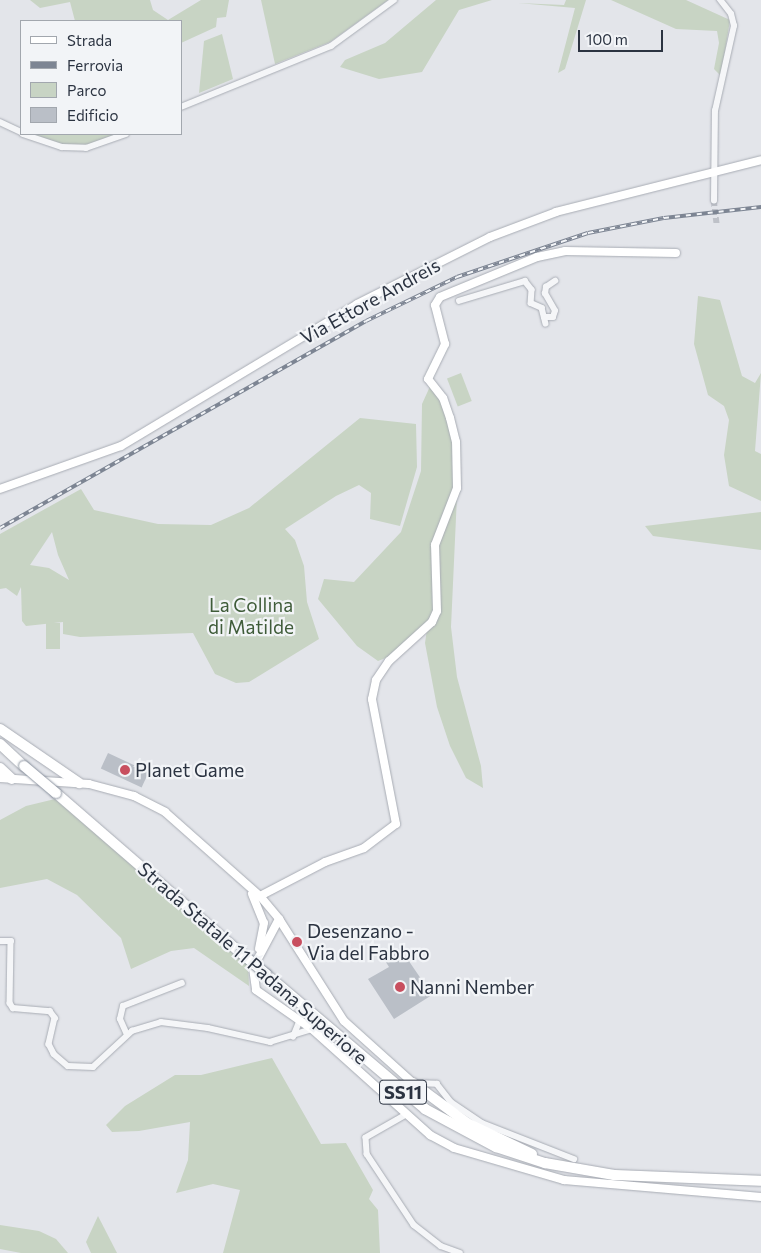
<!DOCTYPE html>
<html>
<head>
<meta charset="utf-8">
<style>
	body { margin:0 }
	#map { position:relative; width:761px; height:1253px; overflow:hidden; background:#e3e5ea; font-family:Commissioner,sans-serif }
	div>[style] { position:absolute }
	.green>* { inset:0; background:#c8d4c4; transform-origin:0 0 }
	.building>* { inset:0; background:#babfc7; transform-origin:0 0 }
	.street-tunnel>* { height:5.5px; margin-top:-2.75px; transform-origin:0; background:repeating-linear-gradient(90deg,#bec1c8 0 5.5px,transparent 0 8.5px) }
	.roads { filter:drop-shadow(0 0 1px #a8acb4) drop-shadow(0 0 1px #a8acb4) }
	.street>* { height:5.5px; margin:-2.75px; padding:0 2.75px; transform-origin:2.75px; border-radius:2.75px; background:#f5f6f8 }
	.secondary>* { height:8px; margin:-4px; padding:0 4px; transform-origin:4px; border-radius:4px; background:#fff }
	.highway>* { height:10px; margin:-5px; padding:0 5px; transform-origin:5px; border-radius:5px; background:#fff }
	.rail>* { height:4px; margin-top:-2px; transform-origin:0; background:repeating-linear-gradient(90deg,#f2f4f7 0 5.5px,#7d8593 0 11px); box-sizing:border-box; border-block:1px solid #7d8593 }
	.bridges { filter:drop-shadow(0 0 1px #8b93a0) drop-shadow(0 0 1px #8b93a0) }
	.highway-bridge>* { height:10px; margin:-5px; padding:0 5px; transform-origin:5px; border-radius:5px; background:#fff }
	.dots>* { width:14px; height:14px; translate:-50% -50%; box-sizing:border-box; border:2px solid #f2f4f7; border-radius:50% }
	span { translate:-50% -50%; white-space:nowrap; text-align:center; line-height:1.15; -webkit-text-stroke:4.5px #f2f4f7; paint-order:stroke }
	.shield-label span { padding:1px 4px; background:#f2f4f7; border:1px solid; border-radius:4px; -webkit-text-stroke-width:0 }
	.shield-label { font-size:18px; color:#2b3341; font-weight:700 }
	.street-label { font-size:19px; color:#2b3341 }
	.park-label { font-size:19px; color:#3f5c39 }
	.poi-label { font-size:19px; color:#2b3341 }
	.left { translate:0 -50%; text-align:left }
	.legend { position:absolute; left:20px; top:20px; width:162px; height:115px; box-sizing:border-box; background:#f2f4f7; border:1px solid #a2a7ae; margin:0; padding:6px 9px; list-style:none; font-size:15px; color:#2b3341 }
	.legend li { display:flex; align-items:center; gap:10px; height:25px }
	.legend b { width:25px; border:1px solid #a2a7ae }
	.scale { position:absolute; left:578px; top:30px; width:85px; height:22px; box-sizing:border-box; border:2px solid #2b3341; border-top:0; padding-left:6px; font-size:15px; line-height:18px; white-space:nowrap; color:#2b3341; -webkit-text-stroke:4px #f2f4f7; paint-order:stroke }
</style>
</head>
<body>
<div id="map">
	<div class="green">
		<i style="clip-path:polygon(30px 0,150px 0,153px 10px,168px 20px,201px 0,229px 0,226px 17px,217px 18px,216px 27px,181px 43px,181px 21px,75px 21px,70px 2px,40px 8px)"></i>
		<i style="clip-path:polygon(261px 0,388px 0,330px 42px,275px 64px)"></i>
		<i style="clip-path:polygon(436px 0,492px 0,459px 10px,422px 72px,379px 79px,340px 67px,345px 60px,385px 43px)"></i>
		<i style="clip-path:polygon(566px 0,586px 0,565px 69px,558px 73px,575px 8px,518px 3px,564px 5px)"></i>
		<i style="clip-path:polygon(611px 0,686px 0,730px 20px,721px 76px,714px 69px,719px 43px,717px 31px,676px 29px)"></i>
		<i style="clip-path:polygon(222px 34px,233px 79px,199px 93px,204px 41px)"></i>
		<i style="clip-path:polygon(29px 134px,124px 134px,100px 144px,82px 146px,55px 144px)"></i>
		<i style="clip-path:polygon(698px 296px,720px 300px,742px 376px,755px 383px,761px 373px,755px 451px,761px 454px,761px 501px,729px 486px,724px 455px,729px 420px,724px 406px,708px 395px,694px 344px)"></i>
		<i style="left:461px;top:373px;width:30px;height:15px;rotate:69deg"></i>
		<i style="clip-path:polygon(432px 382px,436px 385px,459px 452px,451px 627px,457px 677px,481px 766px,483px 788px,466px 778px,450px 746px,437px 707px,425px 643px,427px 629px,406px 650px,378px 661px,357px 646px,318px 599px,324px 579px,354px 582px,401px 532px,421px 471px,422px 404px)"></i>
		<i style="clip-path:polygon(evenodd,360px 418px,416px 424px,417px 467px,400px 526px,370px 519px,371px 493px,359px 485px,336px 496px,285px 529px,295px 540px,304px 566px,307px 602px,319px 639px,249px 682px,236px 683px,215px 674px,193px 633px,80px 637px,63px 634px,63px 622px,26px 626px,22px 621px,21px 587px,17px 596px,6px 588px,0 589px,0 534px,81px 489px,94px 510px,158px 524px,211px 525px,249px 508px,360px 418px,52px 532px,58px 555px,69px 580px,49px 568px,30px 565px,52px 532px)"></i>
		<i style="clip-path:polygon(761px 512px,761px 550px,653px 536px,645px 526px)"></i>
		<i style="left:46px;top:623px;width:14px;height:26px"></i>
		<i style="clip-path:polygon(55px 799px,248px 965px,249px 986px,194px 948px,171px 951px,131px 969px,121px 938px,77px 895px,47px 879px,0 888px,0 820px,26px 806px)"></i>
		<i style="clip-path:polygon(272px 1058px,321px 1144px,346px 1143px,373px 1190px,369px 1199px,378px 1210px,380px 1253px,223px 1253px,240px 1190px,213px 1184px,176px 1193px,188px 1160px,190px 1122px,139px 1131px,112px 1132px,106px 1125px,125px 1106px,175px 1075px,201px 1075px)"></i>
		<i style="clip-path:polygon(98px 1216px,117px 1253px,91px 1253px,86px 1242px)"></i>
		<i style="clip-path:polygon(0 1225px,39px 1231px,56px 1239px,68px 1253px,21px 1253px,0 1249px)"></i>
	</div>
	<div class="building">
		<i style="left:108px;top:753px;width:45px;height:17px;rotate:25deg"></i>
		<i style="clip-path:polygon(400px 948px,432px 995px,394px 1019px,368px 979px,389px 967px,384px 959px)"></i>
	</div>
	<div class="street-tunnel">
		<i style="left:714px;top:201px;width:24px;rotate:83deg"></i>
	</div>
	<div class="roads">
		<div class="street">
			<i style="left:181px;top:107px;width:162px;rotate:-22.1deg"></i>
			<i style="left:331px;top:46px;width:78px;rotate:-36.1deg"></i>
			<i style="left:0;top:122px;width:23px;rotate:25deg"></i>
			<i style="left:23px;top:134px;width:41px;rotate:18.4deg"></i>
			<i style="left:62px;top:147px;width:24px;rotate:2deg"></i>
			<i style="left:86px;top:148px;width:42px;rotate:-19.3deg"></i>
			<i style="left:714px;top:201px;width:90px;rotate:-89.4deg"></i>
			<i style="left:715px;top:111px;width:87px;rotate:-77.4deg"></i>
			<i style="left:734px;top:26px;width:12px;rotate:-104deg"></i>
			<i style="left:731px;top:14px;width:18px;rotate:-128deg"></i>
			<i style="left:459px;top:301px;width:69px;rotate:-16.9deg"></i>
			<i style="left:525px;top:281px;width:11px;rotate:52deg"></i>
			<i style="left:532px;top:290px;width:13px;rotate:94deg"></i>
			<i style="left:531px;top:303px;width:12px;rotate:24deg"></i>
			<i style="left:542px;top:308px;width:16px;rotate:76deg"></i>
			<i style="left:544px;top:317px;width:9px"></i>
			<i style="left:553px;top:317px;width:6px;rotate:-72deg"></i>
			<i style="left:555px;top:311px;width:20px;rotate:-120deg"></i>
			<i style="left:545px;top:294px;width:7px;rotate:-82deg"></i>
			<i style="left:546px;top:287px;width:11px;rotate:-34deg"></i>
			<i style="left:0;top:941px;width:11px"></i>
			<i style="left:11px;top:941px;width:62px;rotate:90.9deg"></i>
			<i style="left:10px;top:1003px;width:6px;rotate:59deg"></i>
			<i style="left:13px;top:1008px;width:37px;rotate:5deg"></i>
			<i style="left:50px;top:1011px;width:9px;rotate:54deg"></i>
			<i style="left:55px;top:1018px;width:27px;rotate:103deg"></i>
			<i style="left:49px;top:1044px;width:11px;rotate:63deg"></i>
			<i style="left:54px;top:1054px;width:18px;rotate:41deg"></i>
			<i style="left:68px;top:1066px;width:25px;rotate:2deg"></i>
			<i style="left:93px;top:1067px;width:53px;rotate:-42.7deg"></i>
			<i style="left:132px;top:1031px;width:30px;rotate:-17deg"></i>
			<i style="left:161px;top:1022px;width:47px;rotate:7.3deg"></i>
			<i style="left:208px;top:1028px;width:64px;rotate:12.7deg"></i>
			<i style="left:270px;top:1042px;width:44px;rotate:-17.2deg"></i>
			<i style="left:127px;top:1035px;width:17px;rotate:-114deg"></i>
			<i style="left:120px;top:1019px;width:13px;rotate:-77deg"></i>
			<i style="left:123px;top:1006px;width:63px;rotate:-21.3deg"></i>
			<i style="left:293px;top:1037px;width:18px;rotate:-68deg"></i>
			<i style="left:413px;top:1083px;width:24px;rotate:2deg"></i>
			<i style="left:437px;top:1084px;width:23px;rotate:52deg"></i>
			<i style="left:451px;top:1102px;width:37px;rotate:34deg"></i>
			<i style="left:482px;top:1123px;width:99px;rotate:21.4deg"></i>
			<i style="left:406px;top:1115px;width:46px;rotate:150.1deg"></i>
			<i style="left:366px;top:1138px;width:16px;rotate:86deg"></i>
			<i style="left:367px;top:1154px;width:85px;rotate:56.5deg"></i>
			<i style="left:414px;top:1225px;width:34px;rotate:38deg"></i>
			<i style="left:441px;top:1246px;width:20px;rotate:20deg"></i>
		</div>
		<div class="secondary">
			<i style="left:0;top:489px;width:128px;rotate:-19.6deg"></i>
			<i style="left:121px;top:446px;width:275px;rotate:-31deg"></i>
			<i style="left:357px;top:304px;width:149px;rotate:-26.7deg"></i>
			<i style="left:490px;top:237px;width:71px;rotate:-20.7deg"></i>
			<i style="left:556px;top:212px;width:211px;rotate:-14.2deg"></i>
			<i style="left:0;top:778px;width:89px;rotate:3.9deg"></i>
			<i style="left:89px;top:784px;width:47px;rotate:14.9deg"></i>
			<i style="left:134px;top:796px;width:35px;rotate:27deg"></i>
			<i style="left:165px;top:812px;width:127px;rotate:41.5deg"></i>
			<i style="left:260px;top:896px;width:30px;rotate:50deg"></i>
			<i style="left:279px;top:919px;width:121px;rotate:57.5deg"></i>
			<i style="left:344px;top:1021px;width:93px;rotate:41.9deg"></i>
			<i style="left:252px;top:894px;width:31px;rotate:68deg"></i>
			<i style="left:264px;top:923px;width:26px;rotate:101deg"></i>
			<i style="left:260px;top:896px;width:73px;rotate:-27.6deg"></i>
			<i style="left:325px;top:862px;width:41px;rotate:-19.7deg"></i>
			<i style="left:364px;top:848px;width:40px;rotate:-37deg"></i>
			<i style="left:396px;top:824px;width:127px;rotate:-100.9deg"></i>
			<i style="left:372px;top:699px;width:19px;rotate:-78deg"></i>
			<i style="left:376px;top:680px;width:23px;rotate:-56deg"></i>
			<i style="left:389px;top:661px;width:58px;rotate:-42.2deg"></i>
			<i style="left:432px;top:622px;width:12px;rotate:-66deg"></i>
			<i style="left:437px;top:611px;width:66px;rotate:-91.7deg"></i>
			<i style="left:435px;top:545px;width:61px;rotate:-68.9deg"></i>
			<i style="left:457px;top:488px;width:46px;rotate:-91.2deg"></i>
			<i style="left:456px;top:442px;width:25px;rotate:-104deg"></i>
			<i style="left:450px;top:418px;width:21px;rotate:-109deg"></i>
			<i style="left:443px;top:398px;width:24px;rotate:-128deg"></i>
			<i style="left:428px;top:379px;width:39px;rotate:-64deg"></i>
			<i style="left:445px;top:344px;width:40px;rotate:-104.4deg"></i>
			<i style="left:435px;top:305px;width:9px;rotate:-58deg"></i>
			<i style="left:440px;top:297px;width:105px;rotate:-22.4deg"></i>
			<i style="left:537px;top:257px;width:29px;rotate:-12deg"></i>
			<i style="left:565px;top:251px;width:111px;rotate:1deg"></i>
			<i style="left:279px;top:919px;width:55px;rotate:118deg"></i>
			<i style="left:253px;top:968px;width:22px;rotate:82deg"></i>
			<i style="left:256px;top:990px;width:68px;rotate:34.9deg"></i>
			<i style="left:312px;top:1029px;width:159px;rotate:41.9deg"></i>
			<i style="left:430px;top:1135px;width:27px;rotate:28deg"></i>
			<i style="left:454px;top:1148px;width:115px;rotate:16.2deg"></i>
			<i style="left:564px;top:1180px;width:198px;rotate:4.9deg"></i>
		</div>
		<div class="highway">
			<i style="left:0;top:729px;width:96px;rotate:34.4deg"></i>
			<i style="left:0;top:744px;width:33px;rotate:43deg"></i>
			<i style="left:0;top:768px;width:16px;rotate:43deg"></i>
			<i style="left:56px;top:793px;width:245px;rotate:40.9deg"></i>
			<i style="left:266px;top:974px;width:209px;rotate:40.3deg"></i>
			<i style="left:425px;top:1109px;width:81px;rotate:28.2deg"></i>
			<i style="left:496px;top:1147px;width:52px;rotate:18.1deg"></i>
			<i style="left:545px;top:1163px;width:70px;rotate:9.9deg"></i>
			<i style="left:614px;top:1175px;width:147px;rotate:2.3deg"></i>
			<i style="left:413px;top:1083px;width:67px;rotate:36.5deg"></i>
			<i style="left:467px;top:1123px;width:72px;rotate:25.5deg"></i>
		</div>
	</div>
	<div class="rail">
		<i style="left:0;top:528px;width:420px;rotate:-29.5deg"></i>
		<i style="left:366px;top:321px;width:101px;rotate:-25.8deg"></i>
		<i style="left:457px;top:277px;width:138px;rotate:-18.6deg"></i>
		<i style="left:588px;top:233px;width:77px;rotate:-11.2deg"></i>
		<i style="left:664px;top:218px;width:98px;rotate:-6.5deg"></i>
	</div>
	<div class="bridges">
		<div class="highway-bridge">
			<i style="left:24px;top:766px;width:42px;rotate:40.2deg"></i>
			<i style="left:241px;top:953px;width:33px;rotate:40deg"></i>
		</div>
	</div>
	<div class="dots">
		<i style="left:125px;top:770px;background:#c84f5f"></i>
		<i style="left:297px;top:942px;background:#c84f5f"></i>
		<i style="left:400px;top:987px;background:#c84f5f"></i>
	</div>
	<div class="shield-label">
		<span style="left:403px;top:1092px">SS11</span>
	</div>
	<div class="street-label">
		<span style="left:370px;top:301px;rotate:-29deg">Via Ettore Andreis</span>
		<span style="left:253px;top:963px;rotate:41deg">Strada Statale 11 Padana Superiore</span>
	</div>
	<div class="park-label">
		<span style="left:251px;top:616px">La Collina<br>di Matilde</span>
	</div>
	<div class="poi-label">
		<span class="left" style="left:135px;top:770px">Planet Game</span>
		<span class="left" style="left:307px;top:942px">Desenzano -<br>Via del Fabbro</span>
		<span class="left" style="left:410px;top:987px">Nanni Nember</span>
	</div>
	<ul class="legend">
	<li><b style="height:6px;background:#fff"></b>Strada</li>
	<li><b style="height:6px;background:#7d8593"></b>Ferrovia</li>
	<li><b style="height:14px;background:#c8d4c4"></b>Parco</li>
	<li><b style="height:14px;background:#babfc7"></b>Edificio</li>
	</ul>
	<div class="scale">100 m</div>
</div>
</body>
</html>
